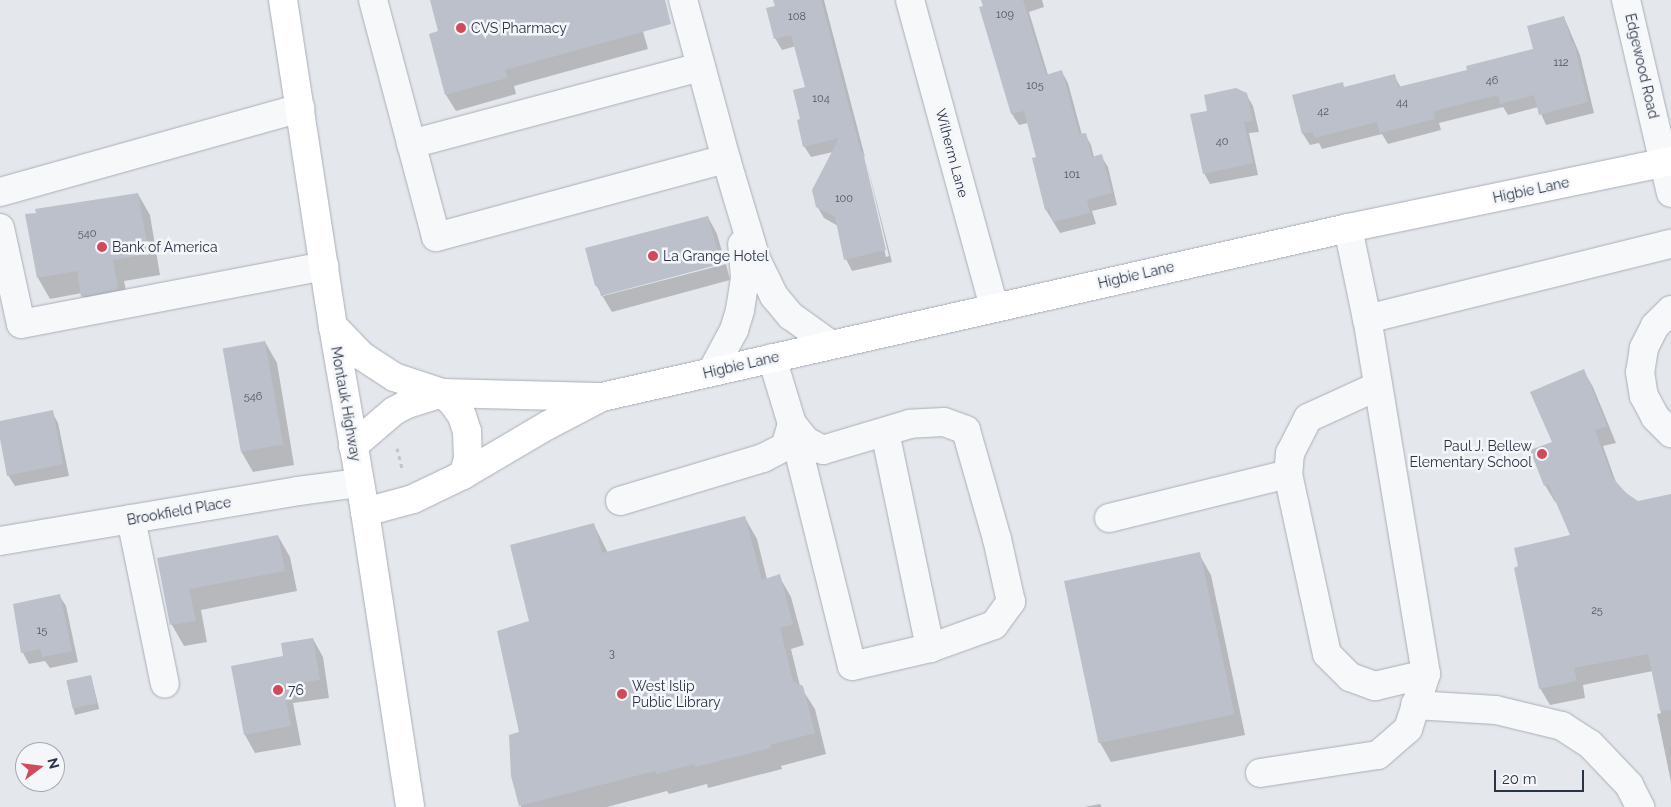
<!DOCTYPE html>
<html>
<head>
<meta charset="utf-8">
<style>
	body { margin:0 }
	#map { position:relative; width:1671px; height:807px; overflow:hidden; background:#e4e7ec; font-family:Raleway,sans-serif }
	div>[style] { position:absolute }
	.shadow>* { inset:0; background:#0003; transform-origin:0 0 }
	.building>* { inset:0; background:#bbc0ca; transform-origin:0 0 }
	.path>* { height:3px; margin-top:-1.5px; transform-origin:0; background:repeating-linear-gradient(90deg,#c2c5cb 0 4px,transparent 0 8px) }
	.roads { filter:drop-shadow(0 0 1px #a9aeb7) drop-shadow(0 0 1px #a9aeb7) }
	.minor>* { height:28px; margin:-14px; padding:0 14px; transform-origin:14px; border-radius:14px; background:#f7f8fa }
	.major>* { height:28px; margin:-14px; padding:0 14px; transform-origin:14px; border-radius:14px; background:#fff }
	.dots>* { width:14px; height:14px; translate:-50% -50%; box-sizing:border-box; border:2px solid #f4f6f9; border-radius:50% }
	span { translate:-50% -50%; white-space:nowrap; text-align:center; line-height:1.15; -webkit-text-stroke:5px #f4f6f9; paint-order:stroke }
	.number-label { font-size:11px; color:#4f5766 }
	.number-label span { -webkit-text-stroke-width:0 }
	.poi-label { font-size:14px; color:#2b3445 }
	.left { translate:0 -50%; text-align:left }
	.right { translate:-100% -50%; text-align:right }
	.street-label { font-size:14px; color:#2b3445 }
	.north { position:absolute; left:15px; top:742px; width:50px; height:50px; box-sizing:border-box; background:#f4f6f9; border:1px solid #a4a8b1; border-radius:50%; rotate:75deg; font-size:14px; font-weight:700; line-height:20px; text-align:center; color:#2b3445 }
	.north::after { content:''; display:block; margin:auto; width:18px; height:22px; background:#d1495b; clip-path:polygon(50% 0,100% 100%,50% 72%,0 100%) }
	.scale { position:absolute; left:1494px; top:770px; width:90px; height:22px; box-sizing:border-box; border:2px solid #2b3445; border-top:0; padding-left:6px; font-size:15px; line-height:18px; white-space:nowrap; color:#2b3445; -webkit-text-stroke:4px #f4f6f9; paint-order:stroke }
</style>
</head>
<body>
<div id="map">
	<div class="shadow">
		<i style="clip-path:polygon(431px 0,634px 0,648px 49px,514px 86px,516px 94px,456px 111px,446px 95px,440px 32px)"></i>
		<i style="clip-path:polygon(775px 0,824px 0,865px 157px,862px 154px,886px 257px,889px 256px,866px 160px,892px 262px,852px 271px,846px 259px,838px 226px,824px 218px,817px 206px,833px 152px,811px 157px,804px 146px,802px 120px,807px 88px,796px 46px,782px 50px,775px 38px)"></i>
		<i style="clip-path:polygon(983px 0,1042px 0,1044px 7px,1029px 12px,1048px 75px,1062px 72px,1068px 83px,1082px 135px,1085px 134px,1091px 145px,1094px 157px,1101px 156px,1108px 167px,1117px 205px,1092px 211px,1096px 224px,1060px 233px,1046px 210px,1038px 158px,1028px 123px,1019px 125px,1012px 114px,980px 8px,985px 7px)"></i>
		<i style="clip-path:polygon(1564px 17px,1580px 55px,1594px 113px,1546px 125px,1538px 107px,1508px 115px,1503px 107px,1439px 123px,1441px 130px,1388px 144px,1382px 134px,1322px 149px,1319px 143px,1310px 145px,1303px 134px,1293px 96px,1342px 84px,1344px 88px,1394px 75px,1401px 88px,1469px 71px,1534px 50px)"></i>
		<i style="clip-path:polygon(1246px 94px,1253px 106px,1259px 132px,1249px 133px,1258px 175px,1210px 184px,1204px 173px,1208px 112px)"></i>
		<i style="clip-path:polygon(138px 194px,150px 215px,160px 275px,124px 281px,130px 310px,94px 317px,82px 293px,50px 299px,38px 278px)"></i>
		<i style="clip-path:polygon(708px 217px,717px 234px,725px 262px,603px 294px,603px 296px,726px 264px,730px 280px,612px 312px,606px 302px,596px 285px)"></i>
		<i style="clip-path:polygon(265px 342px,277px 363px,294px 465px,253px 472px,241px 451px)"></i>
		<i style="clip-path:polygon(1583px 370px,1593px 387px,1616px 443px,1603px 446px,1617px 485px,1638px 503px,1671px 496px,1671px 782px,1657px 714px,1661px 713px,1653px 671px,1583px 685px,1585px 698px,1550px 705px,1540px 688px,1572px 536px,1557px 501px,1555px 502px,1545px 485px,1554px 443px)"></i>
		<i style="clip-path:polygon(52px 412px,58px 423px,69px 476px,15px 486px,8px 475px,0 422px)"></i>
		<i style="clip-path:polygon(745px 518px,757px 539px,767px 579px,779px 576px,791px 597px,804px 645px,791px 649px,800px 686px,815px 709px,826px 754px,781px 766px,782px 769px,708px 788px,707px 784px,669px 794px,667px 791px,607px 807px,521px 807px,521px 732px,531px 622px,594px 525px,608px 553px)"></i>
		<i style="clip-path:polygon(278px 536px,290px 557px,297px 591px,201px 610px,207px 642px,184px 646px,172px 625px,159px 559px)"></i>
		<i style="clip-path:polygon(1199px 554px,1211px 575px,1245px 735px,1111px 762px,1099px 741px)"></i>
		<i style="clip-path:polygon(59px 595px,66px 606px,78px 662px,50px 668px,45px 661px,29px 664px,23px 653px,15px 605px)"></i>
		<i style="clip-path:polygon(313px 639px,323px 657px,329px 698px,293px 703px,301px 745px,255px 753px,245px 735px,232px 667px,285px 657px)"></i>
		<i style="left:91px;top:676px;width:34px;height:25px;rotate:76deg"></i>
		<i style="clip-path:polygon(1100px 804px,1102px 807px,1084px 807px)"></i>
	</div>
	<div class="building">
		<i style="clip-path:polygon(430px 0,665px 0,671px 24px,505px 70px,507px 78px,445px 95px,429px 34px,438px 31px)"></i>
		<i style="clip-path:polygon(773px 0,821px 0,861px 152px,863px 152px,886px 250px,844px 260px,835px 217px,816px 207px,812px 190px,839px 138px,803px 147px,797px 120px,800px 119px,793px 90px,805px 87px,791px 35px,774px 39px,766px 8px,775px 6px)"></i>
		<i style="clip-path:polygon(981px 0,1023px 0,1046px 75px,1062px 70px,1079px 134px,1086px 133px,1092px 157px,1102px 154px,1112px 193px,1087px 200px,1090px 213px,1053px 222px,1049px 209px,1045px 210px,1032px 158px,1036px 157px,1024px 111px,1011px 114px,979px 7px,983px 6px)"></i>
		<i style="clip-path:polygon(1564px 16px,1572px 43px,1574px 43px,1588px 102px,1539px 115px,1534px 95px,1500px 104px,1498px 95px,1434px 111px,1435px 119px,1380px 133px,1377px 122px,1314px 138px,1313px 132px,1302px 134px,1292px 95px,1343px 82px,1344px 87px,1395px 74px,1398px 87px,1467px 70px,1466px 66px,1533px 49px,1527px 26px)"></i>
		<i style="clip-path:polygon(1236px 88px,1247px 93px,1253px 121px,1244px 122px,1253px 163px,1203px 174px,1190px 114px,1207px 111px,1204px 95px)"></i>
		<i style="clip-path:polygon(138px 193px,149px 254px,113px 260px,118px 289px,81px 297px,77px 271px,37px 278px,25px 214px,36px 213px,35px 209px)"></i>
		<i style="clip-path:polygon(708px 216px,721px 264px,601px 296px,598px 285px,595px 286px,585px 248px)"></i>
		<i style="left:265px;top:341px;width:105px;height:43px;rotate:80deg"></i>
		<i style="clip-path:polygon(1584px 369px,1607px 426px,1595px 430px,1612px 477px,1626px 493px,1638px 501px,1671px 494px,1671px 710px,1660px 711px,1648px 654px,1574px 668px,1577px 681px,1539px 689px,1514px 568px,1518px 566px,1514px 548px,1570px 535px,1548px 484px,1544px 486px,1530px 450px,1552px 442px,1530px 392px)"></i>
		<i style="clip-path:polygon(53px 410px,63px 464px,7px 476px,0 439px,0 421px)"></i>
		<i style="clip-path:polygon(745px 516px,762px 580px,780px 574px,793px 624px,780px 628px,793px 681px,803px 686px,815px 733px,770px 745px,771px 748px,695px 767px,694px 764px,656px 774px,655px 771px,519px 806px,511px 776px,509px 735px,519px 732px,497px 631px,529px 621px,510px 545px,594px 523px,602px 553px)"></i>
		<i style="clip-path:polygon(278px 535px,285px 571px,189px 589px,196px 621px,170px 625px,157px 558px)"></i>
		<i style="left:1200px;top:552px;width:166px;height:139px;rotate:78deg"></i>
		<i style="clip-path:polygon(60px 594px,72px 651px,42px 657px,40px 649px,21px 653px,13px 604px)"></i>
		<i style="clip-path:polygon(313px 638px,320px 680px,283px 685px,291px 726px,244px 735px,231px 666px,283px 656px,281px 643px)"></i>
		<i style="left:91px;top:675px;width:29px;height:25px;rotate:78deg"></i>
	</div>
	<div class="path">
		<i style="left:397px;top:448px;width:21px;rotate:76deg"></i>
	</div>
	<div class="roads">
		<div class="minor">
			<i style="left:373px;top:0;width:245px;rotate:75.1deg"></i>
			<i style="left:436px;top:237px;width:300px;rotate:-15.1deg"></i>
			<i style="left:726px;top:159px;width:165px;rotate:-105.1deg"></i>
			<i style="left:910px;top:0;width:318px;rotate:74.7deg"></i>
			<i style="left:1626px;top:0;width:198px;rotate:76.9deg"></i>
			<i style="left:411px;top:144px;width:300px;rotate:-14.9deg"></i>
			<i style="left:726px;top:159px;width:104px;rotate:73.3deg"></i>
			<i style="left:756px;top:259px;width:41px;rotate:64.1deg"></i>
			<i style="left:774px;top:296px;width:26px;rotate:50deg"></i>
			<i style="left:791px;top:316px;width:48px;rotate:35.7deg"></i>
			<i style="left:0;top:192px;width:312px;rotate:-15.6deg"></i>
			<i style="left:0;top:228px;width:98px;rotate:77.7deg"></i>
			<i style="left:21px;top:324px;width:309px;rotate:-10.8deg"></i>
			<i style="left:1671px;top:310px;width:23px;rotate:135deg"></i>
			<i style="left:1655px;top:326px;width:25px;rotate:117deg"></i>
			<i style="left:1644px;top:348px;width:24px;rotate:99deg"></i>
			<i style="left:1640px;top:372px;width:24px;rotate:81deg"></i>
			<i style="left:1644px;top:396px;width:24px;rotate:62deg"></i>
			<i style="left:1655px;top:417px;width:23px;rotate:45deg"></i>
			<i style="left:1367px;top:319px;width:313px;rotate:-13.9deg"></i>
			<i style="left:772px;top:358px;width:69px;rotate:73.1deg"></i>
			<i style="left:792px;top:424px;width:249px;rotate:76.1deg"></i>
			<i style="left:852px;top:666px;width:80px;rotate:-13deg"></i>
			<i style="left:930px;top:648px;width:68px;rotate:-19.8deg"></i>
			<i style="left:994px;top:625px;width:29px;rotate:-54deg"></i>
			<i style="left:1011px;top:602px;width:65px;rotate:-102.5deg"></i>
			<i style="left:997px;top:539px;width:113px;rotate:-105.9deg"></i>
			<i style="left:966px;top:430px;width:23px;rotate:-160deg"></i>
			<i style="left:944px;top:422px;width:34px;rotate:177deg"></i>
			<i style="left:910px;top:424px;width:91px;rotate:163.4deg"></i>
			<i style="left:823px;top:450px;width:19px;rotate:-152deg"></i>
			<i style="left:806px;top:441px;width:22px;rotate:-129deg"></i>
			<i style="left:712px;top:371px;width:47px;rotate:-61.8deg"></i>
			<i style="left:734px;top:330px;width:21px;rotate:-73deg"></i>
			<i style="left:740px;top:310px;width:33px;rotate:-81deg"></i>
			<i style="left:745px;top:277px;width:33px;rotate:-95deg"></i>
			<i style="left:1378px;top:386px;width:77px;rotate:155.4deg"></i>
			<i style="left:1308px;top:418px;width:39px;rotate:117deg"></i>
			<i style="left:1290px;top:453px;width:21px;rotate:95deg"></i>
			<i style="left:1288px;top:474px;width:184px;rotate:77.8deg"></i>
			<i style="left:1327px;top:654px;width:33px;rotate:45deg"></i>
			<i style="left:1350px;top:677px;width:27px;rotate:20deg"></i>
			<i style="left:1375px;top:686px;width:52px;rotate:-13.2deg"></i>
			<i style="left:885px;top:432px;width:221px;rotate:78.2deg"></i>
			<i style="left:620px;top:501px;width:149px;rotate:-16.7deg"></i>
			<i style="left:763px;top:458px;width:25px;rotate:-27deg"></i>
			<i style="left:785px;top:447px;width:24px;rotate:-73deg"></i>
			<i style="left:1109px;top:518px;width:184px;rotate:-13.8deg"></i>
			<i style="left:131px;top:519px;width:168px;rotate:78.4deg"></i>
			<i style="left:0;top:541px;width:302px;rotate:-9.5deg"></i>
			<i style="left:298px;top:491px;width:62px;rotate:-7.5deg"></i>
			<i style="left:1415px;top:705px;width:81px;rotate:3.5deg"></i>
			<i style="left:1496px;top:710px;width:68px;rotate:13.6deg"></i>
			<i style="left:1562px;top:726px;width:33px;rotate:33deg"></i>
			<i style="left:1590px;top:744px;width:57px;rotate:46.4deg"></i>
			<i style="left:1629px;top:785px;width:25px;rotate:63deg"></i>
			<i style="left:1260px;top:773px;width:119px;rotate:-8.7deg"></i>
			<i style="left:1378px;top:755px;width:40px;rotate:-41deg"></i>
			<i style="left:1408px;top:729px;width:58px;rotate:-71.9deg"></i>
			<i style="left:1426px;top:674px;width:360px;rotate:-99.4deg"></i>
			<i style="left:1367px;top:319px;width:93px;rotate:-101.8deg"></i>
		</div>
		<div class="major">
			<i style="left:283px;top:0;width:330px;rotate:81.3deg"></i>
			<i style="left:333px;top:326px;width:189px;rotate:80.2deg"></i>
			<i style="left:365px;top:512px;width:298px;rotate:81.3deg"></i>
			<i style="left:333px;top:326px;width:42px;rotate:46deg"></i>
			<i style="left:362px;top:356px;width:38px;rotate:33deg"></i>
			<i style="left:394px;top:377px;width:51px;rotate:18.4deg"></i>
			<i style="left:442px;top:393px;width:156px;rotate:1.5deg"></i>
			<i style="left:442px;top:393px;width:15px;rotate:42deg"></i>
			<i style="left:453px;top:403px;width:16px;rotate:55deg"></i>
			<i style="left:462px;top:416px;width:16px;rotate:72deg"></i>
			<i style="left:467px;top:431px;width:28px;rotate:88deg"></i>
			<i style="left:468px;top:459px;width:17px;rotate:107deg"></i>
			<i style="left:353px;top:446px;width:54px;rotate:-40.5deg"></i>
			<i style="left:394px;top:411px;width:15px;rotate:-28deg"></i>
			<i style="left:407px;top:404px;width:37px;rotate:-17deg"></i>
			<i style="left:365px;top:512px;width:50px;rotate:-15.2deg"></i>
			<i style="left:413px;top:499px;width:55px;rotate:-25.6deg"></i>
			<i style="left:463px;top:475px;width:99px;rotate:-30.5deg"></i>
			<i style="left:548px;top:425px;width:61px;rotate:-27.4deg"></i>
			<i style="left:602px;top:397px;width:765px;rotate:-12.76deg"></i>
			<i style="left:1348px;top:228px;width:330px;rotate:-11.7deg"></i>
		</div>
	</div>
	<div class="dots">
		<i style="left:461px;top:28px;background:#d1495b"></i>
		<i style="left:102px;top:247px;background:#d1495b"></i>
		<i style="left:653px;top:256px;background:#d1495b"></i>
		<i style="left:1542px;top:454px;background:#d1495b"></i>
		<i style="left:278px;top:690px;background:#d1495b"></i>
		<i style="left:622px;top:694px;background:#d1495b"></i>
	</div>
	<div class="number-label">
		<span style="left:1005px;top:15px">109</span>
		<span style="left:797px;top:17px">108</span>
		<span style="left:1561px;top:63px">112</span>
		<span style="left:1492px;top:81px">46</span>
		<span style="left:1035px;top:86px">105</span>
		<span style="left:821px;top:99px">104</span>
		<span style="left:1402px;top:103px">44</span>
		<span style="left:1323px;top:112px">42</span>
		<span style="left:1222px;top:142px">40</span>
		<span style="left:1072px;top:175px">101</span>
		<span style="left:844px;top:199px">100</span>
		<span style="left:87px;top:234px">540</span>
		<span style="left:253px;top:397px">546</span>
		<span style="left:1597px;top:611px">25</span>
		<span style="left:42px;top:631px">15</span>
		<span style="left:612px;top:654px">3</span>
	</div>
	<div class="poi-label">
		<span class="left" style="left:471px;top:28px">CVS Pharmacy</span>
		<span class="left" style="left:112px;top:247px">Bank of America</span>
		<span class="left" style="left:663px;top:256px">La Grange Hotel</span>
		<span class="right" style="left:1532px;top:454px">Paul J. Bellew<br>Elementary School</span>
		<span class="left" style="left:632px;top:694px">West Islip<br>Public Library</span>
		<span class="left" style="left:288px;top:690px">76</span>
	</div>
	<div class="street-label">
		<span style="left:1642px;top:66px;rotate:77deg">Edgewood Road</span>
		<span style="left:952px;top:153px;rotate:75deg">Wilherm Lane</span>
		<span style="left:1531px;top:190px;rotate:-12deg">Higbie Lane</span>
		<span style="left:1136px;top:275px;rotate:-13deg">Higbie Lane</span>
		<span style="left:741px;top:365px;rotate:-13deg">Higbie Lane</span>
		<span style="left:346px;top:404px;rotate:80deg">Montauk Highway</span>
		<span style="left:179px;top:511px;rotate:-10deg">Brookfield Place</span>
	</div>
	<div class="north">N</div>
	<div class="scale">20 m</div>
</div>
</body>
</html>
